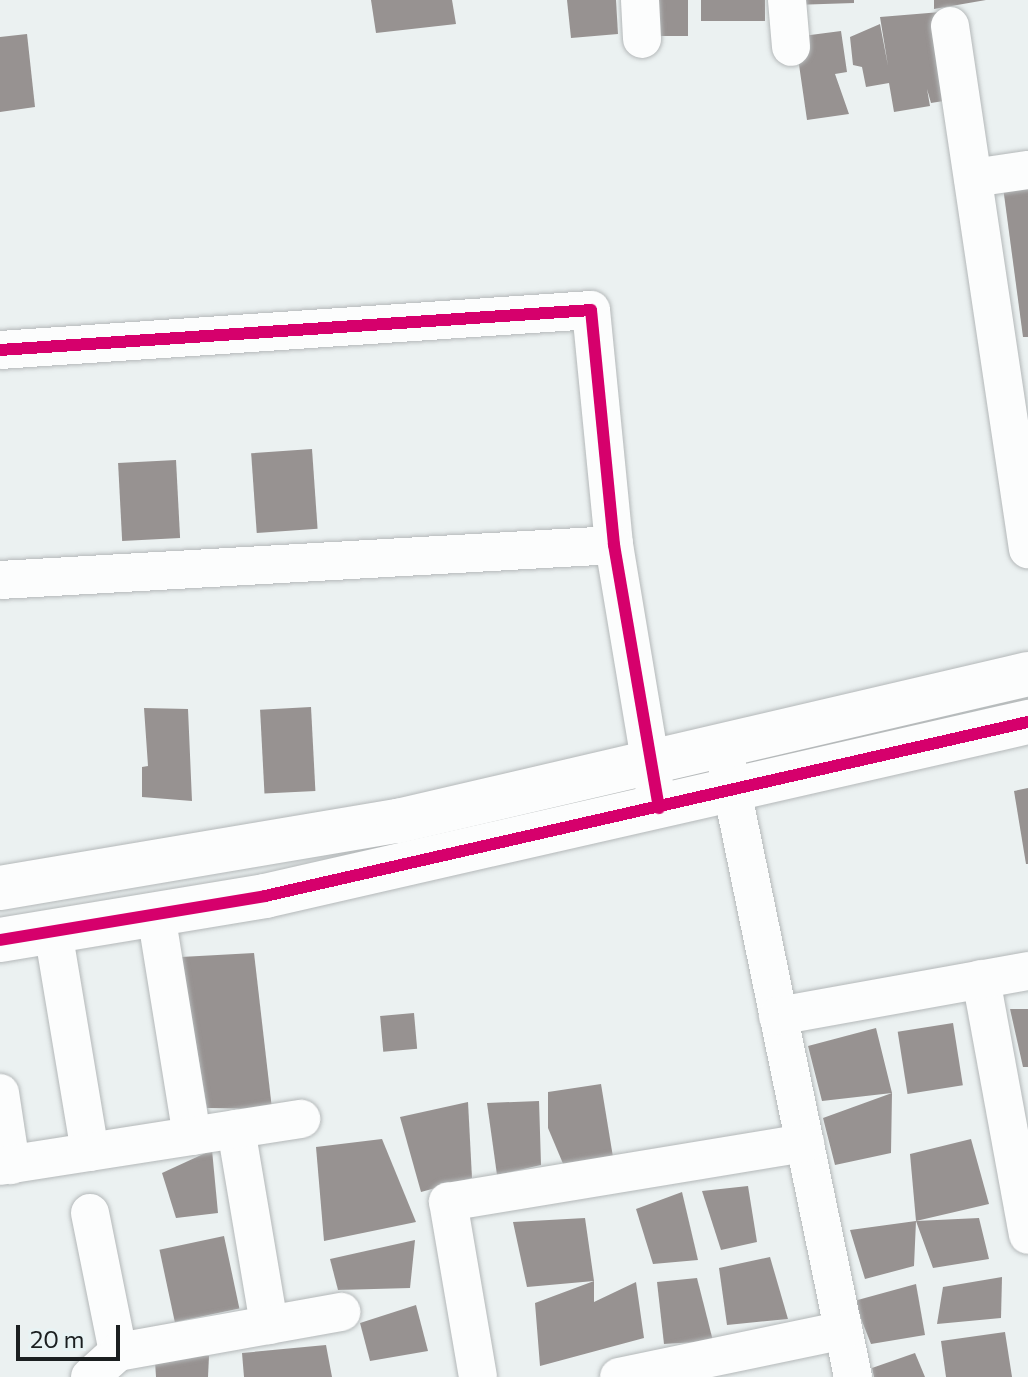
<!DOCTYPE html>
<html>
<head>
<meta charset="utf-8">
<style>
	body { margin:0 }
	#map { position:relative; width:1028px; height:1377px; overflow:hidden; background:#ebf1f1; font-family:Commissioner,sans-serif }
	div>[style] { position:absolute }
	.building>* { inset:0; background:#979291; transform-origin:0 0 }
	.roads { filter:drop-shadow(0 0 2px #b4b8b9) drop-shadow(0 0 2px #b4b8b9) }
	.street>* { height:38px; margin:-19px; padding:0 19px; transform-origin:19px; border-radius:19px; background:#fcfdfd }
	.secondary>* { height:44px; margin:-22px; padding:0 22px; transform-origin:22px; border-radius:22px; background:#fcfdfd }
	.cycleway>* { height:12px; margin:-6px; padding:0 6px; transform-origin:6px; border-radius:6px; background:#d6006c }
	span { translate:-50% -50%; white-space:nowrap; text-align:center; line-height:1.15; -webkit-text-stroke:8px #e8f3f4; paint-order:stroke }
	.scale { position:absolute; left:16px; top:1325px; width:104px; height:36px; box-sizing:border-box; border:4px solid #1b1f20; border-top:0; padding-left:10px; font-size:24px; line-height:28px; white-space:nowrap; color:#1b1f20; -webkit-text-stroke:6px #e8f3f4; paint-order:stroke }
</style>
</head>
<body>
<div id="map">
	<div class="building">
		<i style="clip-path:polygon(371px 0,452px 0,456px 24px,376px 33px)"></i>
		<i style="clip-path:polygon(567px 0,616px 0,618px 34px,571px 38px)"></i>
		<i style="left:644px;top:0;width:44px;height:36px"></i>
		<i style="left:701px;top:0;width:64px;height:21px"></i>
		<i style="clip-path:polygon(793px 0,854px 0,854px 3px,793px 5px)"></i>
		<i style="clip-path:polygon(934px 0,986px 0,934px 9px)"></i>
		<i style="clip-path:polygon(941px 12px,956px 99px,931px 103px,927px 89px,930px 106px,894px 112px,889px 83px,866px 87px,862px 67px,853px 65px,850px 37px,880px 24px,888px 66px,880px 17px)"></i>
		<i style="clip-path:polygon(841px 31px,847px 72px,835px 74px,849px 114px,807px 120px,795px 37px)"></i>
		<i style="clip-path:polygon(27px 34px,35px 107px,0 112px,0 37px)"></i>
		<i style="clip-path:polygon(1028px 184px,1028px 337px,1023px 337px,1003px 187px)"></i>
		<i style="left:312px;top:449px;width:80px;height:61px;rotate:86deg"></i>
		<i style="left:176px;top:460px;width:78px;height:58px;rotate:87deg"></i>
		<i style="left:311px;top:707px;width:84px;height:51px;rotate:87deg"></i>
		<i style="clip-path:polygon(144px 708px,188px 709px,192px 801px,142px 797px,142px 767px,148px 766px)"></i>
		<i style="clip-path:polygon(1028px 788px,1028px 864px,1026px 864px,1014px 791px)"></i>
		<i style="clip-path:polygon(254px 953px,272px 1109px,207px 1108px,181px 957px)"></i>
		<i style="clip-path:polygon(1010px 1009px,1028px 1009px,1028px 1067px,1023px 1067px)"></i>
		<i style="left:414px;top:1013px;width:36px;height:34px;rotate:85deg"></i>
		<i style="left:953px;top:1023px;width:63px;height:56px;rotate:81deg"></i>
		<i style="clip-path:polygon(876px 1028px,892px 1093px,891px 1153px,835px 1165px,823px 1118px,892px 1093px,822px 1101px,808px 1046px)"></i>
		<i style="clip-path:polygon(601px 1084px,613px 1157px,564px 1166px,548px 1128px,548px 1092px)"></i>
		<i style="clip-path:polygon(539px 1101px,541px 1165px,497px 1175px,487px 1103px)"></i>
		<i style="clip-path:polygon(468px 1102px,472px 1178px,421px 1192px,400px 1117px)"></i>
		<i style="clip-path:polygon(382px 1139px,416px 1222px,324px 1241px,316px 1147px)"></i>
		<i style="clip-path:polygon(971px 1139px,989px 1204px,916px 1221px,910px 1154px)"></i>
		<i style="clip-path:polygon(212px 1150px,218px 1213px,176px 1218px,162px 1173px)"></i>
		<i style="clip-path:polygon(748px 1186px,757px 1242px,721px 1250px,702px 1191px)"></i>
		<i style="clip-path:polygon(682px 1192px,698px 1260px,653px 1264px,636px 1209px)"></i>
		<i style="clip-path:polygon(585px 1218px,594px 1281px,527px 1287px,513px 1222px)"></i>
		<i style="clip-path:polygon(979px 1218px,989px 1259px,933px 1268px,916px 1221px,914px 1266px,865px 1279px,850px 1230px,916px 1221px)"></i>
		<i style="left:224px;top:1236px;width:74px;height:66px;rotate:78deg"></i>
		<i style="clip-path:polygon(415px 1240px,410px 1288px,338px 1290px,330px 1259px)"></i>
		<i style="clip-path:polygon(770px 1257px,788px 1319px,727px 1325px,719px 1268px)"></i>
		<i style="clip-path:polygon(1002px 1277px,1001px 1318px,937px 1324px,943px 1287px)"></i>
		<i style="clip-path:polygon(697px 1278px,713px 1341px,664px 1344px,657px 1282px)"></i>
		<i style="clip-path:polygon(594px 1281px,594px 1302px,636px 1282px,644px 1338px,540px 1366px,535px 1303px)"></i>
		<i style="clip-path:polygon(916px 1284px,925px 1335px,871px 1344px,854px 1301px)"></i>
		<i style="clip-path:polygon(416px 1305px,428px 1351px,370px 1361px,360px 1323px)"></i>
		<i style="clip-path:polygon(1005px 1332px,1012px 1377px,946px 1377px,941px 1341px)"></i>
		<i style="clip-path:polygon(326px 1345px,332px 1377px,244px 1377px,242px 1353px)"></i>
		<i style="clip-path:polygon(154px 1346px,209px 1356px,208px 1377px,156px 1377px)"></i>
		<i style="clip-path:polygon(915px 1353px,925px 1377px,874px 1377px,872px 1368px)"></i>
	</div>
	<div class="roads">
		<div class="street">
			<i style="left:640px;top:0;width:39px;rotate:87deg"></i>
			<i style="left:787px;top:0;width:47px;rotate:85.1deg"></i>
			<i style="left:950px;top:26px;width:529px;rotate:81.52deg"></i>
			<i style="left:973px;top:178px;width:56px;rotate:-8.3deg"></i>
			<i style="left:0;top:350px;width:592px;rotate:-3.87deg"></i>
			<i style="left:591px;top:310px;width:236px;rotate:84.4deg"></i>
			<i style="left:614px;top:545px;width:248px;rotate:80.5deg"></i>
			<i style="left:0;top:580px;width:615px;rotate:-3.26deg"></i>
			<i style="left:726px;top:761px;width:629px;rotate:78.35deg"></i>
			<i style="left:156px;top:914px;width:225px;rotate:80.8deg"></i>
			<i style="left:53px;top:931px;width:224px;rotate:80.5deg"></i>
			<i style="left:981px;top:979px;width:260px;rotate:79.6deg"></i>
			<i style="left:778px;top:1016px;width:254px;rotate:-10.2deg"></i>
			<i style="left:0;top:1093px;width:73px;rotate:81.3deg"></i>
			<i style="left:236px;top:1129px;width:199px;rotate:80.4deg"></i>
			<i style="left:0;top:1166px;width:305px;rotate:-8.9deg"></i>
			<i style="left:90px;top:1213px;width:142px;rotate:78.6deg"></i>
			<i style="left:90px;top:1377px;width:38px;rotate:-42deg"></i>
			<i style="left:118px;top:1352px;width:227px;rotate:-10.2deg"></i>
			<i style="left:478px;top:1377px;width:178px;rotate:-99.7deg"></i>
			<i style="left:448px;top:1202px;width:362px;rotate:-9.4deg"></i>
			<i style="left:619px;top:1377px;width:229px;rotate:-11.8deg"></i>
		</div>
		<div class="secondary">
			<i style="left:0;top:888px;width:404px;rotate:-9.6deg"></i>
			<i style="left:398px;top:821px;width:647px;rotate:-13.13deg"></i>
			<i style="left:0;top:940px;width:269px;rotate:-9.4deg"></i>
			<i style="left:265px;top:896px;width:783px;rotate:-12.85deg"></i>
		</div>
	</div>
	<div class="cycleway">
		<i style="left:0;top:350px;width:592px;rotate:-3.87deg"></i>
		<i style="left:591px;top:310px;width:236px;rotate:84.4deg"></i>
		<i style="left:614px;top:545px;width:267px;rotate:80.3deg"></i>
		<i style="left:0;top:940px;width:269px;rotate:-9.4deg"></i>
		<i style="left:265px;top:896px;width:783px;rotate:-12.85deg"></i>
	</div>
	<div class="scale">20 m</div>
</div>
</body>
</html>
